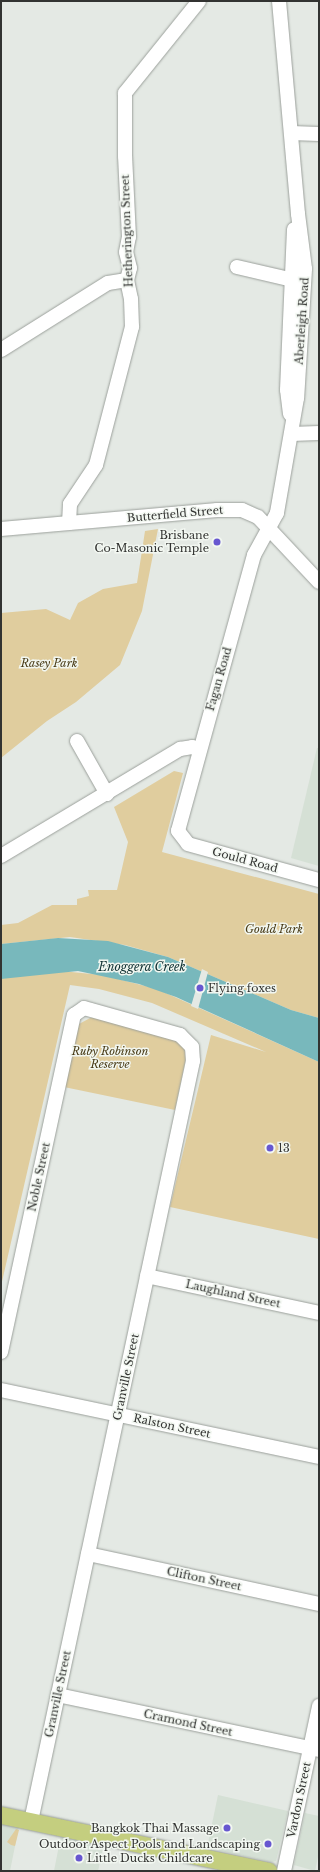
<!DOCTYPE html>
<html>
<head>
<meta charset="utf-8">
<style>
	body { margin:0 }
	#map { position:relative; width:320px; height:1872px; overflow:hidden; background:#e4e9e4; font-family:"Libre Baskerville",serif }
	div>[style] { position:absolute }
	.built>* { inset:0; background:#d5e0d5 }
	.green>* { inset:0; background:#e0cd9e }
	.water>* { inset:0; background:#78b8bc }
	.pier>* { inset:0; background:#e4e9e4 }
	.roads { filter:drop-shadow(0 0 1px #9ba09b) drop-shadow(0 0 1px #9ba09b) }
	.minor>* { height:14px; margin:-7px; padding:0 7px; transform-origin:7px; border-radius:7px; background:#fff }
	.major>* { height:17px; margin:-8.5px; padding:0 8.5px; transform-origin:8.5px; border-radius:8.5px; background:#c4ce7f }
	.dots>* { width:11px; height:11px; translate:-50% -50%; box-sizing:border-box; border:2px solid #f2f7f1; border-radius:50% }
	span { translate:-50% -50%; white-space:nowrap; text-align:center; line-height:1.15; -webkit-text-stroke:3px #f2f7f1; paint-order:stroke }
	.street-label { font-size:11px; color:#323331 }
	.poi-label { font-size:11px; color:#323331 }
	.right { translate:-100% -50%; text-align:right }
	.left { translate:0 -50%; text-align:left }
	.park-label { font-size:11px; color:#473914; font-style:italic }
	.water-label { font-size:12px; color:#103133; font-style:italic }
	.frame { position:absolute; inset:0; border:2px solid #323331; pointer-events:none }
</style>
</head>
<body>
<div id="map">
	<div class="built">
		<i style="clip-path:polygon(317px 748px,319px 748px,319px 866px,291px 858px)"></i>
		<i style="clip-path:polygon(218px 1795px,288px 1811px,276px 1861px,271px 1862px,207px 1848px)"></i>
		<i style="clip-path:polygon(305px 1813px,319px 1816px,319px 1852px,315px 1871px,294px 1865px)"></i>
		<i style="clip-path:polygon(1px 1822px,19px 1826px,10px 1871px,1px 1871px)"></i>
		<i style="clip-path:polygon(61px 1835px,104px 1844px,98px 1871px,54px 1871px)"></i>
	</div>
	<div class="green">
		<i style="clip-path:polygon(158px 529px,142px 611px,120px 665px,76px 702px,47px 721px,1px 758px,1px 613px,46px 609px,70px 620px,78px 603px,103px 589px,137px 583px,145px 531px)"></i>
		<i style="clip-path:polygon(174px 771px,183px 773px,162px 852px,319px 894px,319px 1018px,291px 1010px,168px 957px,125px 945px,70px 937px,1px 944px,1px 925px,18px 923px,52px 905px,77px 905px,77px 899px,89px 896px,88px 890px,117px 890px,128px 842px,114px 807px)"></i>
		<i style="clip-path:polygon(61px 971px,102px 975px,157px 989px,319px 1062px,319px 1239px,170px 1207px,211px 1035px,266px 1052px,152px 1003px,99px 989px,70px 985px,1px 1286px,1px 978px)"></i>
		<i style="clip-path:polygon(92px 1017px,172px 1036px,184px 1047px,186px 1058px,175px 1110px,64px 1087px,79px 1024px)"></i>
		<i style="clip-path:polygon(16px 1829px,19px 1830px,15px 1846px,11px 1845px,7px 1842px)"></i>
	</div>
	<div class="water">
		<i style="clip-path:polygon(58px 938px,108px 941px,168px 957px,291px 1010px,319px 1018px,319px 1062px,176px 997px,139px 984px,78px 971px,1px 979px,1px 944px)"></i>
	</div>
	<div class="pier">
		<i style="clip-path:polygon(202px 969px,208px 972px,198px 1009px,191px 1006px)"></i>
	</div>
	<div class="roads">
		<div class="minor">
			<i style="left:279px;top:1px;width:214px;rotate:84.9deg"></i>
			<i style="left:298px;top:214px;width:55px;rotate:82.7deg"></i>
			<i style="left:305px;top:269px;width:129px;rotate:93.5deg"></i>
			<i style="left:297px;top:398px;width:117px;rotate:99.9deg"></i>
			<i style="left:277px;top:513px;width:48px;rotate:118.7deg"></i>
			<i style="left:254px;top:555px;width:286px;rotate:105.4deg"></i>
			<i style="left:178px;top:831px;width:16px;rotate:52deg"></i>
			<i style="left:188px;top:844px;width:136px;rotate:15.4deg"></i>
			<i style="left:291px;top:133px;width:28px;rotate:2deg"></i>
			<i style="left:237px;top:267px;width:57px;rotate:13.1deg"></i>
			<i style="left:1px;top:350px;width:126px;rotate:-32.1deg"></i>
			<i style="left:108px;top:283px;width:19px;rotate:-9deg"></i>
			<i style="left:290px;top:414px;width:24px;rotate:-97deg"></i>
			<i style="left:287px;top:390px;width:161px;rotate:-87.5deg"></i>
			<i style="left:291px;top:434px;width:28px;rotate:-2deg"></i>
			<i style="left:69px;top:523px;width:19px;rotate:-87deg"></i>
			<i style="left:70px;top:504px;width:47px;rotate:-56.3deg"></i>
			<i style="left:96px;top:465px;width:143px;rotate:-75.4deg"></i>
			<i style="left:132px;top:327px;width:28px;rotate:-92deg"></i>
			<i style="left:131px;top:299px;width:19px;rotate:-102deg"></i>
			<i style="left:127px;top:280px;width:12px;rotate:-76deg"></i>
			<i style="left:130px;top:268px;width:16px;rotate:-104deg"></i>
			<i style="left:126px;top:252px;width:15px;rotate:-79deg"></i>
			<i style="left:129px;top:237px;width:81px;rotate:-92.8deg"></i>
			<i style="left:125px;top:156px;width:63px;rotate:-90deg"></i>
			<i style="left:125px;top:93px;width:118px;rotate:-51.2deg"></i>
			<i style="left:1px;top:529px;width:217px;rotate:-5deg"></i>
			<i style="left:217px;top:510px;width:25px"></i>
			<i style="left:242px;top:510px;width:17px;rotate:24deg"></i>
			<i style="left:258px;top:517px;width:89px;rotate:46.8deg"></i>
			<i style="left:77px;top:741px;width:61px;rotate:60.5deg"></i>
			<i style="left:1px;top:856px;width:209px;rotate:-30.9deg"></i>
			<i style="left:180px;top:749px;width:12px;rotate:-9deg"></i>
			<i style="left:192px;top:747px;width:7px;rotate:16deg"></i>
			<i style="left:147px;top:1276px;width:176px;rotate:12.1deg"></i>
			<i style="left:1px;top:1352px;width:345px;rotate:-77.8deg"></i>
			<i style="left:74px;top:1015px;width:12px;rotate:-35deg"></i>
			<i style="left:84px;top:1008px;width:100px;rotate:15.7deg"></i>
			<i style="left:180px;top:1035px;width:17px;rotate:45deg"></i>
			<i style="left:192px;top:1047px;width:14px;rotate:86deg"></i>
			<i style="left:193px;top:1061px;width:777px;rotate:102.03deg"></i>
			<i style="left:1px;top:1390px;width:325px;rotate:11.9deg"></i>
			<i style="left:88px;top:1554px;width:236px;rotate:12.2deg"></i>
			<i style="left:58px;top:1695px;width:267px;rotate:11.9deg"></i>
			<i style="left:284px;top:1871px;width:169px;rotate:-78deg"></i>
		</div>
		<div class="major">
			<i style="left:1px;top:1815px;width:273px;rotate:11.8deg"></i>
		</div>
	</div>
	<div class="dots">
		<i style="left:217px;top:542px;background:#6757d0"></i>
		<i style="left:200px;top:988px;background:#6757d0"></i>
		<i style="left:270px;top:1148px;background:#6757d0"></i>
		<i style="left:227px;top:1828px;background:#6757d0"></i>
		<i style="left:268px;top:1844px;background:#6757d0"></i>
		<i style="left:79px;top:1858px;background:#6757d0"></i>
	</div>
	<div class="street-label">
		<span style="left:127px;top:231px;rotate:-92deg">Hetherington Street</span>
		<span style="left:302px;top:321px;rotate:-86deg">Aberleigh Road</span>
		<span style="left:175px;top:514px;rotate:-5deg">Butterfield Street</span>
		<span style="left:219px;top:679px;rotate:-74deg">Fagan Road</span>
		<span style="left:245px;top:860px;rotate:15deg">Gould Road</span>
		<span style="left:39px;top:1177px;rotate:-78deg">Noble Street</span>
		<span style="left:233px;top:1294px;rotate:12deg">Laughland Street</span>
		<span style="left:126px;top:1377px;rotate:-78deg">Granville Street</span>
		<span style="left:172px;top:1426px;rotate:12deg">Ralston Street</span>
		<span style="left:204px;top:1579px;rotate:12deg">Clifton Street</span>
		<span style="left:58px;top:1694px;rotate:-78deg">Granville Street</span>
		<span style="left:188px;top:1723px;rotate:12deg">Cramond Street</span>
		<span style="left:299px;top:1800px;rotate:-78deg">Vardon Street</span>
	</div>
	<div class="poi-label">
		<span class="right" style="left:209px;top:542px">Brisbane<br>Co-Masonic Temple</span>
		<span class="left" style="left:208px;top:988px">Flying foxes</span>
		<span class="left" style="left:278px;top:1148px">13</span>
		<span class="right" style="left:219px;top:1828px">Bangkok Thai Massage</span>
		<span class="right" style="left:260px;top:1844px">Outdoor Aspect Pools and Landscaping</span>
		<span class="left" style="left:87px;top:1858px">Little Ducks Childcare</span>
	</div>
	<div class="park-label">
		<span style="left:49px;top:663px">Rasey Park</span>
		<span style="left:274px;top:929px">Gould Park</span>
		<span style="left:110px;top:1058px">Ruby Robinson<br>Reserve</span>
	</div>
	<div class="water-label">
		<span style="left:142px;top:967px">Enoggera Creek</span>
	</div>
	<div class="frame"></div>
</div>
</body>
</html>
